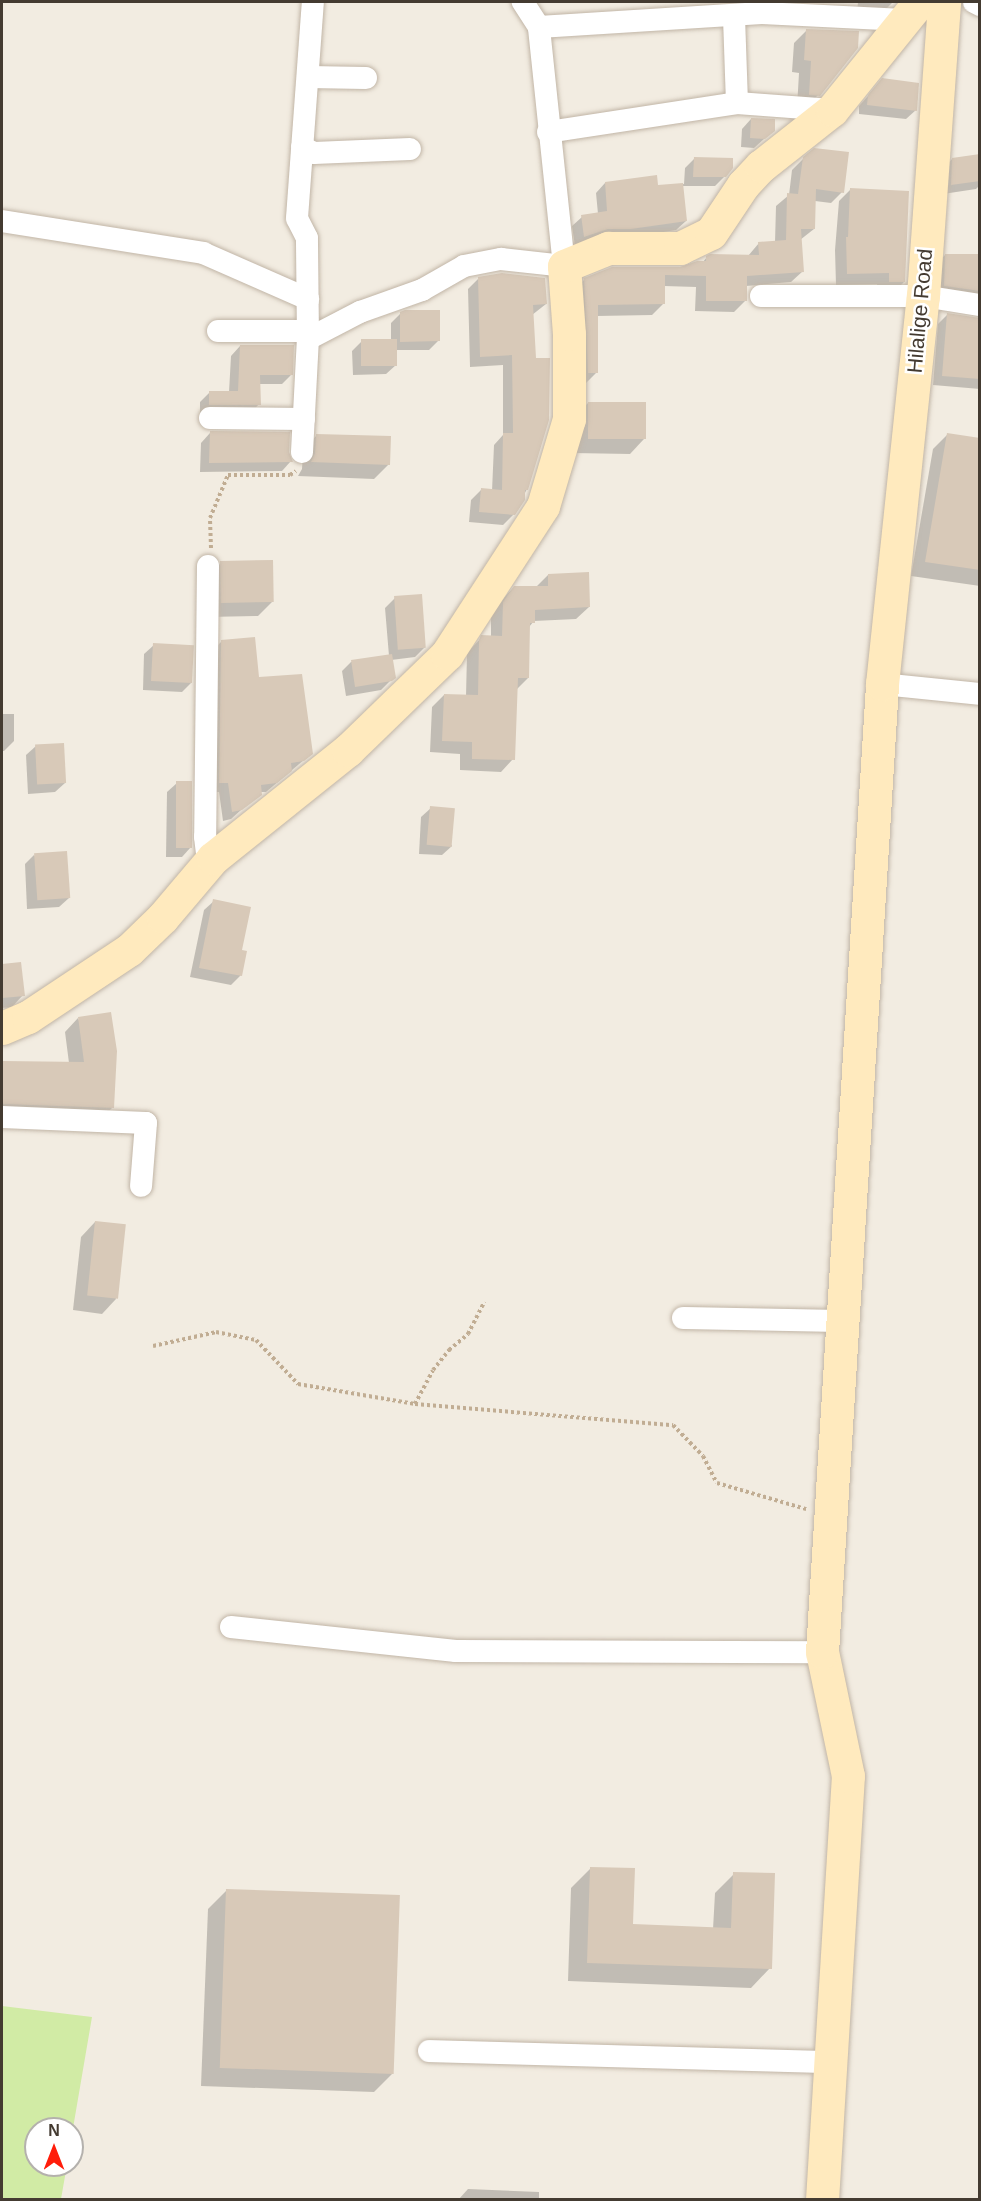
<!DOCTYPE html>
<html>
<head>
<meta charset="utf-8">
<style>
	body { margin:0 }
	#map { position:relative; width:981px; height:2201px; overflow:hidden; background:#f2ece1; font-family:Helvetica,sans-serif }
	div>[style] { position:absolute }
	.green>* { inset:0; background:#d1eba5 }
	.shadow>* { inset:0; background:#0003 }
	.building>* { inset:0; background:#d8c9b8; transform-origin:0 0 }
	.path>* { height:4px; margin-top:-2px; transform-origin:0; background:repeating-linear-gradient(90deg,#c1ad93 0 3px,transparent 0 6px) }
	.roads { filter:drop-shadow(0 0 2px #c1b5a6) drop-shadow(0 0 2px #c1b5a6) }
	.street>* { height:22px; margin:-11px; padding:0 11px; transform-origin:11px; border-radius:11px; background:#fff }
	.secondary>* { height:33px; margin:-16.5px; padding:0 16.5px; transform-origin:16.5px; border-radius:16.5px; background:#ffeabe }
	span { translate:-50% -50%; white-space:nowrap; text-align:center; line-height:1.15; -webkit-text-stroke:5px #fff; paint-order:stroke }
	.street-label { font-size:21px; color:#443b31 }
	.frame { position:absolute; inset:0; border:3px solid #443b31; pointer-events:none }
	.north { position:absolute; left:24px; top:2117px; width:60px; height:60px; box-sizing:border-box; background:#fff; border:2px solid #b4b1ad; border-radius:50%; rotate:0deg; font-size:16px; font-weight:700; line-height:24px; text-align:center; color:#443b31 }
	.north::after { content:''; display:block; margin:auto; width:21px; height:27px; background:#ff1d0b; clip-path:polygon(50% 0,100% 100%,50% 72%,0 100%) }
</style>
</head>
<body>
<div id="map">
	<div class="green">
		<i style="clip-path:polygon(2px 2006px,92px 2017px,72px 2134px,72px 2129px,36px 2129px,36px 2165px,67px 2165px,61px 2199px,2px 2199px)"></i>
	</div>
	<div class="shadow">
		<i style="clip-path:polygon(858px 2px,893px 2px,881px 14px,857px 13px)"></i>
		<i style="clip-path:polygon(807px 30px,818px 95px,805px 108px,797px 107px,799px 73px,792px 72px,794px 43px)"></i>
		<i style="clip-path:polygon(882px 80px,916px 110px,906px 119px,859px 114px,859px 106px)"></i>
		<i style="clip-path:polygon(751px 119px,773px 131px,754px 148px,741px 147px,742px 129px)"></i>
		<i style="clip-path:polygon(980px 156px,980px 185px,976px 189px,943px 194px,943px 169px,952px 159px)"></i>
		<i style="clip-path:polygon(804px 158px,842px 192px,831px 203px,815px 201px,814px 229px,800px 240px,803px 271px,791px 282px,746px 286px,746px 300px,734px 312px,695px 311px,696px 287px,664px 286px,663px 304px,652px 315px,597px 316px,596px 373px,585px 384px,573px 291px,585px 279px,680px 268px,702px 263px,707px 257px,748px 256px,759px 243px,775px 242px,776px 206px,789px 195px,792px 170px)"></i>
		<i style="clip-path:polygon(694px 159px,725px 176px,715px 186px,682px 186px,686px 221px,676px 230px,575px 246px,572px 226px,582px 217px,598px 214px,596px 193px,605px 183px,656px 176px,657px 187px,684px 184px,685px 168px)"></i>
		<i style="clip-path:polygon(851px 189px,904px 282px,892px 294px,878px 294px,877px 284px,836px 285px,835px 250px,839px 201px)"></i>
		<i style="clip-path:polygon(945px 255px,980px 256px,980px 306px,935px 295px,936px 265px)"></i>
		<i style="clip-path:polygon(478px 279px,546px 304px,532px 315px,527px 489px,514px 514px,503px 525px,469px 522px,471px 500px,481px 490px,492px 491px,494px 445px,503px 435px,503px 365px,470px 367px,468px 289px)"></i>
		<i style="clip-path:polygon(400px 314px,438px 341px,429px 350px,396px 350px,396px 365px,386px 374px,353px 375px,352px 351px,362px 341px,391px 341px,391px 323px)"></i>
		<i style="clip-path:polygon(947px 315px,980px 319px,980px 389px,933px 385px,938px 324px)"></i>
		<i style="clip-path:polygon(240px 346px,291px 375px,282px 384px,259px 384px,259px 404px,250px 414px,200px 414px,200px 402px,210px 392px,229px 392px,231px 356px)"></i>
		<i style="clip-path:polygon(588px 403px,644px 439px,630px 454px,572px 453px,574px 418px)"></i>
		<i style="clip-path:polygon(210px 433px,287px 452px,291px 461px,282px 471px,200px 472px,201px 443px)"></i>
		<i style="clip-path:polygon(948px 434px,980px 439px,980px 586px,911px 576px,933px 449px)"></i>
		<i style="clip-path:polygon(317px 435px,389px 464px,374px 479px,298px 476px,302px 469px,303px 450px)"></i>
		<i style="clip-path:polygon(221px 563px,272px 602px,258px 616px,207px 617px,207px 577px)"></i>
		<i style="clip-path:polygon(548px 575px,589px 607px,576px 619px,534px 621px,529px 627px,528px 678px,516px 690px,513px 759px,501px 772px,460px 770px,460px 754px,430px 752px,432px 707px,444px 695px,466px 696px,467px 653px,482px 637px,491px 637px,491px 616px,502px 600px,514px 587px,536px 587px)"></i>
		<i style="clip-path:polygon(395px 598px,425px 647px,415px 657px,391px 660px,394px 677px,381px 690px,346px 696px,342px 671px,351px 662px,389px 656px,385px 608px)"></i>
		<i style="clip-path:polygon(222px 641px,257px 679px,311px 754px,266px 792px,261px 792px,231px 819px,223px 821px,219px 792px,210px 792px,212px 651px)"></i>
		<i style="clip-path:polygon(154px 645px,192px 682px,182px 692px,143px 690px,144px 654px)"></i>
		<i style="clip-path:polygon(2px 714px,14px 714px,14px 741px,4px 751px,2px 751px)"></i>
		<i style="clip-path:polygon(36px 746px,65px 783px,55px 792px,28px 794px,26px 755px)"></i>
		<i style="clip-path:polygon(177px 783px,191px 847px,182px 857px,166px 857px,167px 792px)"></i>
		<i style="clip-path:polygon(431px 808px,452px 846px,442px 855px,419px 854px,421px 817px)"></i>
		<i style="clip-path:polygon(34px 855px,69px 898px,59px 907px,27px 909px,25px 864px)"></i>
		<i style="clip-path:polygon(214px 901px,241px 952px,241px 975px,231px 985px,190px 977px,204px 910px)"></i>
		<i style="clip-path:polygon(20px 963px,23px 995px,12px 1007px,2px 1008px,2px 965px)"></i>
		<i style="clip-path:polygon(78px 1018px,112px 1108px,99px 1121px,2px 1117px,2px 1062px,69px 1063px,65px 1032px)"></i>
		<i style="clip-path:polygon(95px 1222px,116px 1299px,102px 1314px,73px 1310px,81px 1237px)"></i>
		<i style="clip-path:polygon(590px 1869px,631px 1926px,713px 1929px,715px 1893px,734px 1874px,770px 1968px,751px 1988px,568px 1981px,571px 1888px)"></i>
		<i style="clip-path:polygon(227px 1890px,393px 2073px,374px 2092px,201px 2086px,208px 1909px)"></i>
		<i style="clip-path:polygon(468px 2189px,539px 2192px,539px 2200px,458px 2200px)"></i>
	</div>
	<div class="building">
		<i style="clip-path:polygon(806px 29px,859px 31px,858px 48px,820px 96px,809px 95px,811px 61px,804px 60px)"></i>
		<i style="clip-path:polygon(882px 78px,919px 83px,917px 111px,867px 105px,868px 95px)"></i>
		<i style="clip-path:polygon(751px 118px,775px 119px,775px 131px,765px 139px,750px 138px)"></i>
		<i style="clip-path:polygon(814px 148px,849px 152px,844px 193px,816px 189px,815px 229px,801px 229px,804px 272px,747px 276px,747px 301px,706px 301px,706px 276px,665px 275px,665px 304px,598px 305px,598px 373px,588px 373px,584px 278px,612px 267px,680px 267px,697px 261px,706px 261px,706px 256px,710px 254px,759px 255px,758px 242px,786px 240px,787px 193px,798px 194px,803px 157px)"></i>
		<i style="clip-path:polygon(980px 154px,980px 181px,951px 185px,952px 158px)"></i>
		<i style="clip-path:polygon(694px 157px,733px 158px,733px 168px,726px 177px,693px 177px)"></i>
		<i style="clip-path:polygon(657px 175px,658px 185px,683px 183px,687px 221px,631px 229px,608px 229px,584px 237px,581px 215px,607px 211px,605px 182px)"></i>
		<i style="clip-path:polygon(850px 188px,909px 191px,905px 282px,889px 282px,889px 273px,847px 274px,846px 237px,848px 237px)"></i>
		<i style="clip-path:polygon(945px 254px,980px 254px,980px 291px,944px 286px)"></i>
		<i style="clip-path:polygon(502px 273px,545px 278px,547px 304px,533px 305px,536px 358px,550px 358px,549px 420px,528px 490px,525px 490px,525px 500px,515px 515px,479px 512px,481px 488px,502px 490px,503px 433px,513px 433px,512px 355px,480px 357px,478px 277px)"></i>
		<i style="clip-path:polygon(405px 310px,440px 310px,440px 341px,400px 342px,400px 312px)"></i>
		<i style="clip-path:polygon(947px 313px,980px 318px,980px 379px,942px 376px)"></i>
		<i style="left:397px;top:339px;width:27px;height:36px;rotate:90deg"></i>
		<i style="clip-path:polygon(240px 345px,294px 345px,293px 375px,260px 375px,261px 405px,209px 405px,209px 391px,238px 391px)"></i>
		<i style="left:588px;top:402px;width:58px;height:37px"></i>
		<i style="clip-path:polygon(210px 431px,290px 432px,289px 452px,293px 462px,209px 463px)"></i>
		<i style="clip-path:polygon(947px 433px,980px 438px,980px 570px,925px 562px)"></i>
		<i style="clip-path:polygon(316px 434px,391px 436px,390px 465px,311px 462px,315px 453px)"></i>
		<i style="left:273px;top:560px;width:42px;height:53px;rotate:89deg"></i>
		<i style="clip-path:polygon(589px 572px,590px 607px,535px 610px,535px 623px,530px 623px,529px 678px,518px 678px,515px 760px,472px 759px,472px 742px,442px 741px,444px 694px,478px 695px,479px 640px,481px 635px,502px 636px,503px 602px,514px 586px,548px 586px,548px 574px)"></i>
		<i style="left:422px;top:594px;width:54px;height:28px;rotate:86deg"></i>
		<i style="clip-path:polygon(255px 637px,259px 677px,302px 674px,313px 754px,304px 761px,291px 763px,292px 771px,277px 783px,261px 785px,262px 795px,242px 810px,232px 812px,228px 783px,219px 783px,221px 640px)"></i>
		<i style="left:153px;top:643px;width:41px;height:38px;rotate:3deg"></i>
		<i style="clip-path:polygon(392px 654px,396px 678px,392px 681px,355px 687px,351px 660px)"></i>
		<i style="left:64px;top:743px;width:40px;height:29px;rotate:87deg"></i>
		<i style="left:176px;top:781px;width:16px;height:67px"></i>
		<i style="left:430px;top:806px;width:25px;height:39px;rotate:5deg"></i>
		<i style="left:67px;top:851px;width:47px;height:33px;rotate:86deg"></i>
		<i style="clip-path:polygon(213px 899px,251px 907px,242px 950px,247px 951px,242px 976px,199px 968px)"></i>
		<i style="clip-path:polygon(21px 962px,25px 996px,2px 998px,2px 964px)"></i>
		<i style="clip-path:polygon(111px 1012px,117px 1051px,114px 1108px,2px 1104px,2px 1061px,84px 1062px,78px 1017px)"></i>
		<i style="left:95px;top:1221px;width:31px;height:75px;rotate:6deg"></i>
		<i style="clip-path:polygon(590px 1867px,635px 1868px,633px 1924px,731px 1928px,733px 1872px,775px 1873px,772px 1969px,587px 1963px)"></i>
		<i style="left:226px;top:1889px;width:174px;height:179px;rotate:2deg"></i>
	</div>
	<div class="path">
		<i style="left:211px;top:548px;width:30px;rotate:-92deg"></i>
		<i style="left:210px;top:518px;width:47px;rotate:-67.3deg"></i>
		<i style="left:228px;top:475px;width:62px"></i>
		<i style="left:290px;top:475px;width:7px;rotate:-34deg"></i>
		<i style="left:153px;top:1346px;width:65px;rotate:-12.5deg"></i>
		<i style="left:216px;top:1332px;width:41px;rotate:11.3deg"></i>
		<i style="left:256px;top:1340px;width:61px;rotate:46.3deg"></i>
		<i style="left:298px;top:1384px;width:119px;rotate:9.7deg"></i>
		<i style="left:415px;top:1404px;width:259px;rotate:4.7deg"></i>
		<i style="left:673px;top:1425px;width:43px;rotate:45.9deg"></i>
		<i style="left:703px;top:1456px;width:30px;rotate:63deg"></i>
		<i style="left:717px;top:1483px;width:93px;rotate:16.3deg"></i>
		<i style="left:415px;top:1404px;width:38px;rotate:-62deg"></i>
		<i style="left:433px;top:1370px;width:26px;rotate:-51deg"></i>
		<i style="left:449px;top:1350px;width:25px;rotate:-40deg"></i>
		<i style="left:468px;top:1334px;width:36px;rotate:-63deg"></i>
	</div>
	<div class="roads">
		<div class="street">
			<i style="left:974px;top:2px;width:7px;rotate:27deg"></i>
			<i style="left:539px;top:27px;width:223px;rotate:-3.6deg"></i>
			<i style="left:762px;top:13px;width:142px;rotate:2.8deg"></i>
			<i style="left:308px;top:77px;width:58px;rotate:1deg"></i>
			<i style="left:737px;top:103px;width:95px;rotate:4.2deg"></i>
			<i style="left:548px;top:132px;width:191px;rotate:-8.7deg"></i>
			<i style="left:737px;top:103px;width:86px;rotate:-92deg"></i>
			<i style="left:302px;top:147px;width:13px;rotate:27deg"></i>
			<i style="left:314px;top:153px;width:96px;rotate:-2.4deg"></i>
			<i style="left:2px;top:221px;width:204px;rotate:9deg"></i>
			<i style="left:203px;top:253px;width:115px;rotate:23.7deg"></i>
			<i style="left:761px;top:296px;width:162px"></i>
			<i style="left:923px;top:296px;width:58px;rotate:9deg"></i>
			<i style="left:218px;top:331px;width:90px"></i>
			<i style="left:308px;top:339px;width:59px;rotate:-27.4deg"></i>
			<i style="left:360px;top:312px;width:66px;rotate:-19.5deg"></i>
			<i style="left:422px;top:290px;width:48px;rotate:-29.7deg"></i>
			<i style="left:464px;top:266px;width:38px;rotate:-11deg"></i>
			<i style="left:501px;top:259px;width:63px;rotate:6.3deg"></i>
			<i style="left:564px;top:266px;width:240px;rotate:-96deg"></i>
			<i style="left:539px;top:27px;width:30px;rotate:-123deg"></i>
			<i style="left:210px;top:418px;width:94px;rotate:0.6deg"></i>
			<i style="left:302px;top:452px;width:113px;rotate:-87deg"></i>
			<i style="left:308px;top:339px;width:101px;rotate:-90.6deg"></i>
			<i style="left:307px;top:238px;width:22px;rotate:-117deg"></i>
			<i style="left:297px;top:218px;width:217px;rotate:-85.8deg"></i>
			<i style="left:208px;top:566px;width:271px;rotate:90.6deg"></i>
			<i style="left:205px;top:837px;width:26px;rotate:83deg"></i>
			<i style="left:882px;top:684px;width:99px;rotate:5.8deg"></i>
			<i style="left:2px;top:1117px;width:144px;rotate:2.4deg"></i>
			<i style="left:146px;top:1123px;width:63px;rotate:94.5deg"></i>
			<i style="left:683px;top:1318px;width:159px;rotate:1.1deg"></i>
			<i style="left:231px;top:1627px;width:226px;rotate:6.1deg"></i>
			<i style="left:456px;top:1651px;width:366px;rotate:0.2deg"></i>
			<i style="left:429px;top:2051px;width:402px;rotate:1.6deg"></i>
		</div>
		<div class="secondary">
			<i style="left:2px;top:1028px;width:28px;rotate:-23deg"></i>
			<i style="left:28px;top:1017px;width:121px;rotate:-33.6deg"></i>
			<i style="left:129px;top:950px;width:47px;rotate:-44.1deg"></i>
			<i style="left:163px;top:917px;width:77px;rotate:-49.7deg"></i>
			<i style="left:213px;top:858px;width:173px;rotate:-38.7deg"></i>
			<i style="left:348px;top:750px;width:138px;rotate:-44.1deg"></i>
			<i style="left:447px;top:654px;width:176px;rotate:-57deg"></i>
			<i style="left:543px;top:506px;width:91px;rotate:-73.4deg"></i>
			<i style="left:569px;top:419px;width:85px;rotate:-90deg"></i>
			<i style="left:569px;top:334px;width:68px;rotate:-94.2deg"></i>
			<i style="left:564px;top:266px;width:48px;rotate:-22.2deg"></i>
			<i style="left:608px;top:248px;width:72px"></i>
			<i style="left:680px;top:248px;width:34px;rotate:-26deg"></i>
			<i style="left:711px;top:233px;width:58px;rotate:-56.3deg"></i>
			<i style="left:743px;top:185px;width:26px;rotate:-47deg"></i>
			<i style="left:761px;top:166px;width:90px;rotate:-38.3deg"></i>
			<i style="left:832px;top:110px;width:139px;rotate:-51.1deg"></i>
			<i style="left:822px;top:2200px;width:425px;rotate:-86.5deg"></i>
			<i style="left:848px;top:1776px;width:127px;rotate:-101.8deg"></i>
			<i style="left:822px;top:1652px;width:970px;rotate:-86.45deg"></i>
			<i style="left:882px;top:684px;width:390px;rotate:-84deg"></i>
			<i style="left:923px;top:296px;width:295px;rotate:-85.9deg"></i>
		</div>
	</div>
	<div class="street-label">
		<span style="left:920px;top:311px;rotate:-85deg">Hilalige Road</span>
	</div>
	<div class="frame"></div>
	<div class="north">N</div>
</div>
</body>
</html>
